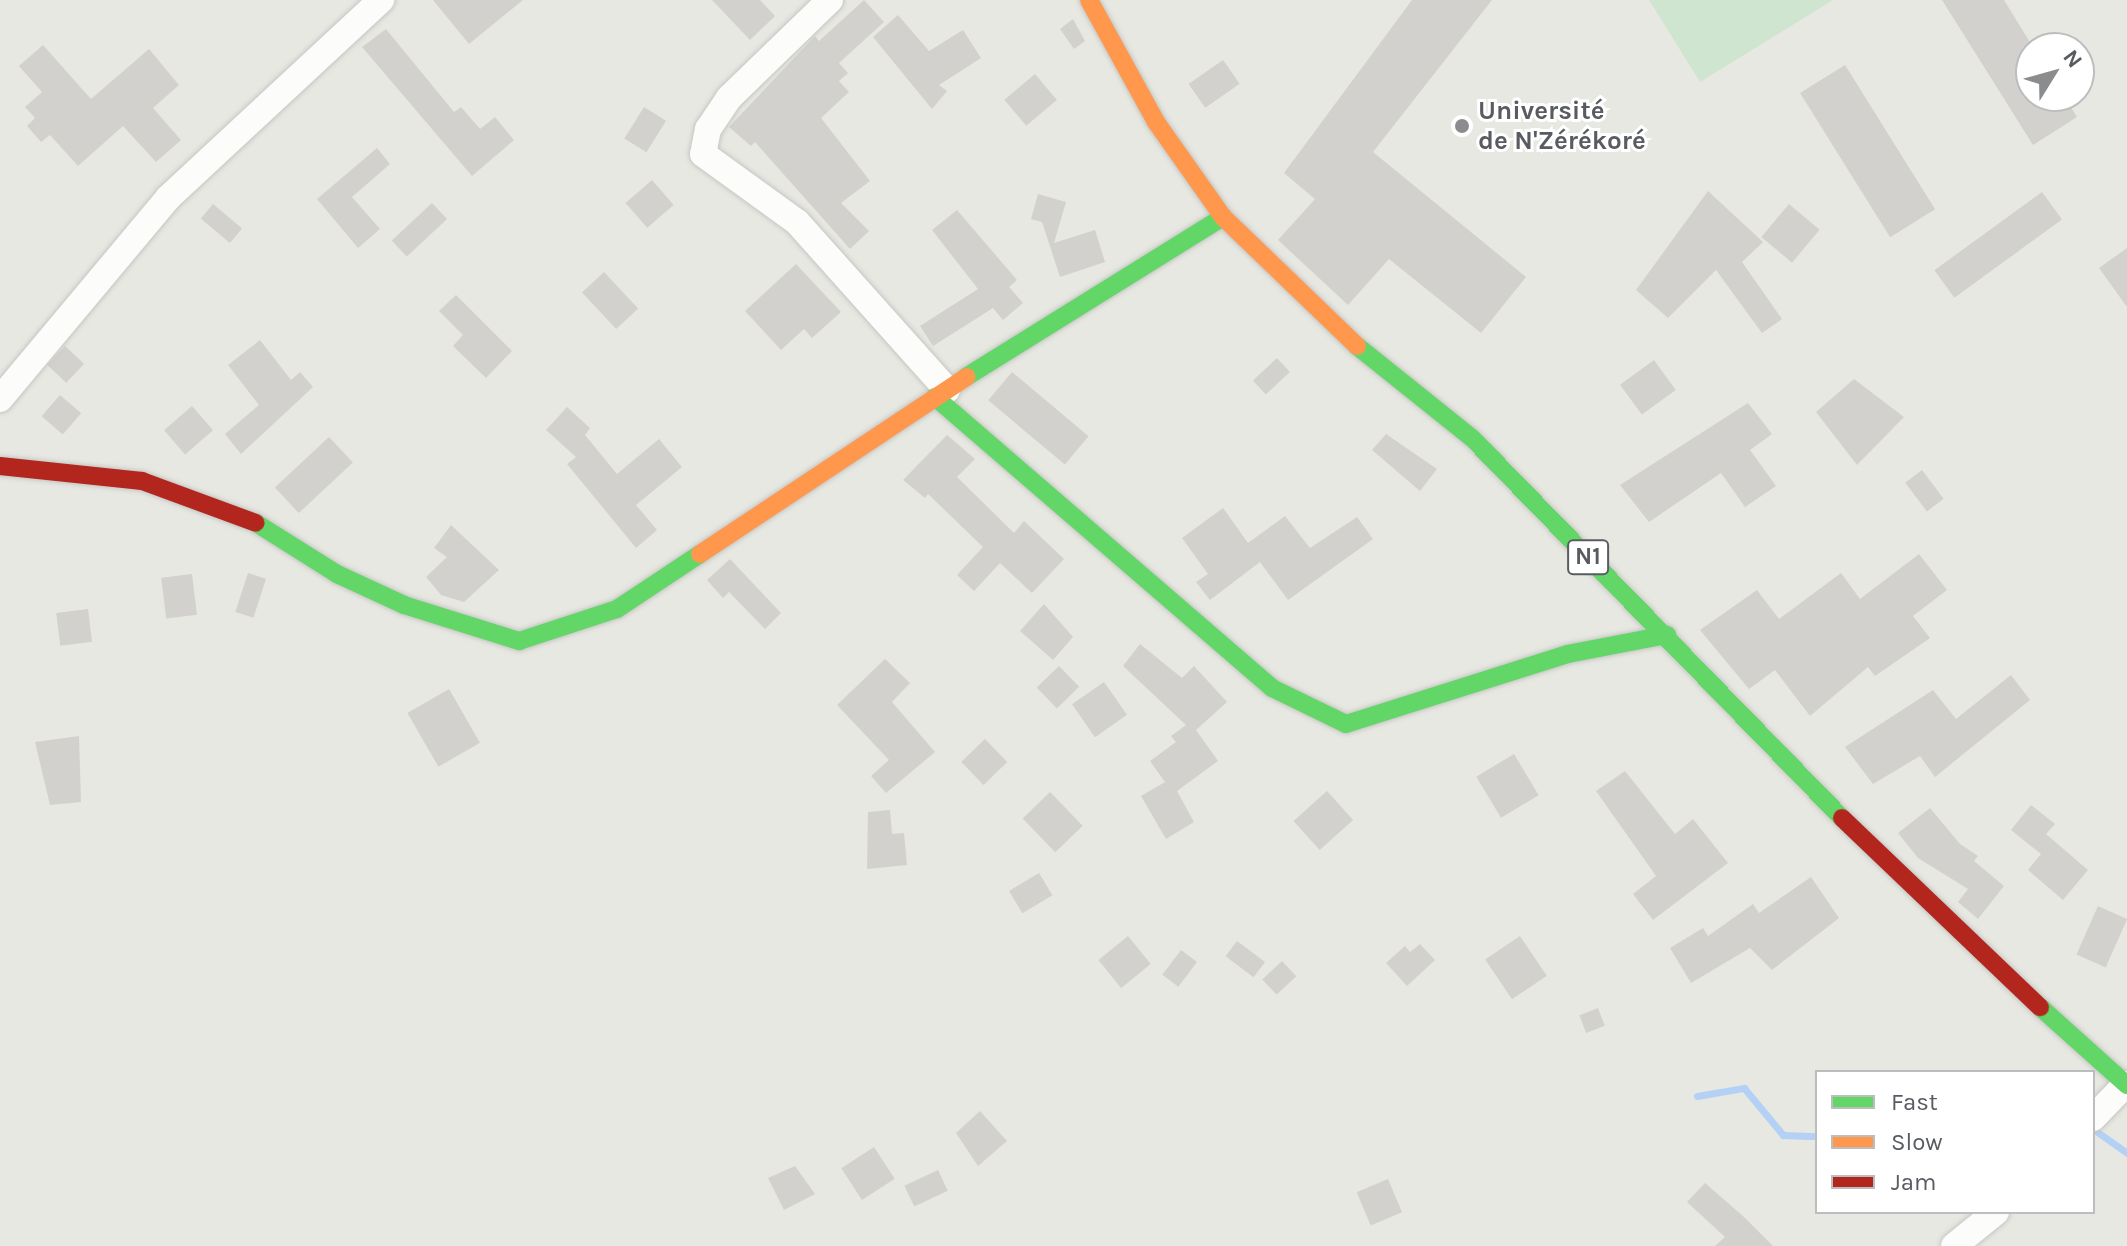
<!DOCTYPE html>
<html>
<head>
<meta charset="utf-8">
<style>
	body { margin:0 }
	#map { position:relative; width:2127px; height:1246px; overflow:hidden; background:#e8e8e2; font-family:Karla,sans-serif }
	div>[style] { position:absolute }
	.green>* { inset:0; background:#cfe5cf }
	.stream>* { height:7px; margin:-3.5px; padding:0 3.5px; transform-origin:3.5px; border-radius:3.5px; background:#b4d1f5 }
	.building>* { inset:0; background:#d2d1cd; transform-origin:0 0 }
	.roads { filter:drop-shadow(0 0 2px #c5c6c4) drop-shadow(0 0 2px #c5c6c4) }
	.street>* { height:26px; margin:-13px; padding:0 13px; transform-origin:13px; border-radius:13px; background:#fcfcfb }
	.fast>* { height:18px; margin:-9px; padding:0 9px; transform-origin:9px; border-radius:9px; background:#63d668 }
	.slow>* { height:18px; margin:-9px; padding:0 9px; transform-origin:9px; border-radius:9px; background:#ff974d }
	.jam>* { height:18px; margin:-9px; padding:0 9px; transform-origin:9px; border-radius:9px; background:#b3261e }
	.dots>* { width:22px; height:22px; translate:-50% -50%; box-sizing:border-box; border:4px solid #fff; border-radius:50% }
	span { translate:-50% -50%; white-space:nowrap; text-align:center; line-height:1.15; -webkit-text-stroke:6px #fff; paint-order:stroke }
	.shield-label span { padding:2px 6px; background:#fff; border:2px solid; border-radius:6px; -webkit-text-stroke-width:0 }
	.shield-label { font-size:24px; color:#585b60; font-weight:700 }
	.poi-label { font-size:26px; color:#585b60; font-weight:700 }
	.left { translate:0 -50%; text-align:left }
	.legend { position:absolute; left:1815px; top:1070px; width:280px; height:144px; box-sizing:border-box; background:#fff; border:2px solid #bcbdbf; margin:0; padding:10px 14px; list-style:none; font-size:24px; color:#585b60 }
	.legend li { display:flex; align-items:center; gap:16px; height:40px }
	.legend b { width:40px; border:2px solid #bcbdbf }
	.north { position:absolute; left:2015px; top:32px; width:80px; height:80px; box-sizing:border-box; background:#fff; border:2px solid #bcbdbf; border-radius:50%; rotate:53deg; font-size:22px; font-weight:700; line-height:32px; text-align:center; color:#585b60 }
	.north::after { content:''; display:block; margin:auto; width:28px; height:36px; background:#8a8c8e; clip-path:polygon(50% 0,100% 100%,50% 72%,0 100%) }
</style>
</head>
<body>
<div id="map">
	<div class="green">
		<i style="clip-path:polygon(1649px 0,1833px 0,1700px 82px)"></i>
	</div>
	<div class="stream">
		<i style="left:1697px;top:1096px;width:48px;rotate:-9.7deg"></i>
		<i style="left:1744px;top:1088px;width:61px;rotate:50.3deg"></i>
		<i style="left:1783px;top:1135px;width:34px;rotate:2deg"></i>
		<i style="left:2093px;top:1129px;width:42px;rotate:35.2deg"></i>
	</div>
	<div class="building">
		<i style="clip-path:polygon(433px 0,523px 0,469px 44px)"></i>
		<i style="clip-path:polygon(712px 0,760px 0,775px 16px,750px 40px)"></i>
		<i style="clip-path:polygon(864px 0,884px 22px,839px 63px,848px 73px,839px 81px,849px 92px,821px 118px,870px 181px,841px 203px,869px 231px,850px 249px,755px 142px,751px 146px,729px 127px,815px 36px,819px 41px)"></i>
		<i style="clip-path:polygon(1412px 0,1492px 0,1373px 152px,1526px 277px,1481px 333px,1389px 259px,1348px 305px,1278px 240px,1315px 199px,1284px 173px)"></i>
		<i style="clip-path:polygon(1942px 0,2004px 0,2031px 44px,2031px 96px,2064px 96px,2077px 117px,2033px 145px)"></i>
		<i style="clip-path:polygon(898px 15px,929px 51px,963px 30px,981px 58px,939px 85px,947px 91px,932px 109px,873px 37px)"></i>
		<i style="clip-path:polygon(1073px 19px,1085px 41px,1074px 49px,1060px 29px)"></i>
		<i style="clip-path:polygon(386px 29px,454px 112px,461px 107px,480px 129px,495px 117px,514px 140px,472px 176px,362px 47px)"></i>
		<i style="clip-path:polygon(43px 45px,91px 99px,149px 49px,179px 85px,153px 108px,181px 140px,156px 162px,123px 126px,78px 166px,50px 135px,41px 142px,27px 126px,35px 118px,25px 107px,42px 92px,19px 66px)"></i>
		<i style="left:1223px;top:60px;width:29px;height:42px;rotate:55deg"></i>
		<i style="left:1845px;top:65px;width:170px;height:53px;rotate:58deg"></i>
		<i style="left:1035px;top:74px;width:34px;height:40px;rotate:50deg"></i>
		<i style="left:644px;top:107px;width:26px;height:37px;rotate:32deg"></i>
		<i style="clip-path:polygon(377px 148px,390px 164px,352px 197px,380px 229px,358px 248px,317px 199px)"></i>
		<i style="left:652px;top:180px;width:33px;height:35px;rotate:49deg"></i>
		<i style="clip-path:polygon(1708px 191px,1763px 242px,1742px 262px,1782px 319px,1762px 333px,1716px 270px,1668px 318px,1636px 290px)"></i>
		<i style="left:2042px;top:192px;width:34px;height:133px;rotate:54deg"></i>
		<i style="clip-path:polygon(1038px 194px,1066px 202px,1054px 243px,1095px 230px,1105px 262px,1060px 277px,1042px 222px,1031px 219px)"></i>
		<i style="left:432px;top:203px;width:22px;height:55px;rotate:47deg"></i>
		<i style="left:213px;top:204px;width:38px;height:19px;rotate:40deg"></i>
		<i style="left:1789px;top:204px;width:40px;height:43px;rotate:40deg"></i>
		<i style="clip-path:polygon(957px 210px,1017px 280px,1009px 287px,1023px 303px,1003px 320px,993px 308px,933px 346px,920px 326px,978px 289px,932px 230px)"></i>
		<i style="clip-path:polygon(2127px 248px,2127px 307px,2099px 268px)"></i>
		<i style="clip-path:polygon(796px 264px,841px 312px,812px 338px,804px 329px,781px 350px,745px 311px)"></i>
		<i style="left:604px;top:272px;width:50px;height:30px;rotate:47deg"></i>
		<i style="clip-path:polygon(456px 295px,512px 351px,486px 378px,453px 346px,463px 335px,439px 311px)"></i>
		<i style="clip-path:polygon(260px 340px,291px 380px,300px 372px,313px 387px,241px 454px,225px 434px,259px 405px,228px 365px)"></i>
		<i style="left:65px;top:346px;width:26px;height:26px;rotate:43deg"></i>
		<i style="left:1277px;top:358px;width:19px;height:33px;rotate:47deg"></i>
		<i style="left:1654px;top:360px;width:37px;height:42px;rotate:54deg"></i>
		<i style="left:1012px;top:372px;width:100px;height:37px;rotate:40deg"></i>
		<i style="clip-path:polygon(1854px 379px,1904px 417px,1857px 465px,1816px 412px)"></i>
		<i style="left:60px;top:395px;width:28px;height:28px;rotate:41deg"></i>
		<i style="clip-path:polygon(1748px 403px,1772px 434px,1750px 450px,1776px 486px,1745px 507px,1721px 473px,1649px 522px,1620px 485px)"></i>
		<i style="left:192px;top:406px;width:32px;height:37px;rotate:49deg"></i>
		<i style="clip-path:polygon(567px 407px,590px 428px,585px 435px,617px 474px,659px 439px,682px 467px,636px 505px,657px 530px,636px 548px,567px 464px,576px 457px,546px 430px)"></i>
		<i style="clip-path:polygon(1386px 434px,1437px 469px,1420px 491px,1372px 450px)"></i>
		<i style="clip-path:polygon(947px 435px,975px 459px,957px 477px,1014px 533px,1024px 521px,1064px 559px,1032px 593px,1000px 563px,974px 591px,957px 575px,983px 547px,928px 494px,925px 498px,903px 480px)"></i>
		<i style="left:329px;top:437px;width:35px;height:74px;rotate:47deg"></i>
		<i style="left:1922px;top:470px;width:36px;height:21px;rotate:53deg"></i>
		<i style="clip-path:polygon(1223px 508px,1248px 543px,1285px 516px,1310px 548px,1357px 517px,1373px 539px,1288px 600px,1260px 562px,1210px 600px,1196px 582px,1208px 574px,1182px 538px)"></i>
		<i style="clip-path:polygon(451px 525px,499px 570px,464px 602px,441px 595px,426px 577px,447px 557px,434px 548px)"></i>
		<i style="clip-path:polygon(1919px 554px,1947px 590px,1913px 616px,1930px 638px,1875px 676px,1868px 667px,1810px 716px,1775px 670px,1749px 689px,1700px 630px,1757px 590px,1779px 619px,1841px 573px,1860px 599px)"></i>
		<i style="clip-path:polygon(730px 559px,781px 613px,765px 629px,729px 592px,723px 598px,707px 580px)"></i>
		<i style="left:248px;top:573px;width:19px;height:41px;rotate:18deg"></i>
		<i style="left:192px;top:574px;width:41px;height:31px;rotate:83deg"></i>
		<i style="clip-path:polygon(1044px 604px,1073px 637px,1053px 660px,1020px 631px)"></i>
		<i style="left:88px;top:609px;width:33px;height:32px;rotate:83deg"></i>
		<i style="clip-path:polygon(1140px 644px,1182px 678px,1194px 666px,1227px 702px,1196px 730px,1218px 761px,1177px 791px,1194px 822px,1166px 839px,1141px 796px,1165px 782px,1150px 761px,1176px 742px,1171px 736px,1186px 725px,1123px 666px)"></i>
		<i style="clip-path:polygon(885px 659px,910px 683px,892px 702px,935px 752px,886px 793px,871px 776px,889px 760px,837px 705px)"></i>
		<i style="left:1059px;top:666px;width:29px;height:31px;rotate:46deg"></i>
		<i style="clip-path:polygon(2011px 675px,2030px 700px,1935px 777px,1920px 756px,1873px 784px,1845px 747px,1933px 690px,1956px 719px)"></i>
		<i style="left:1104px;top:682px;width:40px;height:39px;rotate:55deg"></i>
		<i style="left:449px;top:689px;width:62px;height:48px;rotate:60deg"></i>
		<i style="clip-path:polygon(79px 736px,81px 802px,50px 805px,35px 742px)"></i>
		<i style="left:985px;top:739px;width:32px;height:33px;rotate:46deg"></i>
		<i style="left:1514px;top:754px;width:48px;height:44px;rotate:59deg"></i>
		<i style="clip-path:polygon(1625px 771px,1675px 834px,1693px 819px,1728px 863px,1653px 920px,1633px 894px,1656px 876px,1596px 791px)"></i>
		<i style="left:1327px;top:791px;width:39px;height:45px;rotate:48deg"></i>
		<i style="left:1050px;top:792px;width:47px;height:38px;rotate:46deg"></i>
		<i style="clip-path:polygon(2031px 805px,2055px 824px,2046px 834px,2088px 870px,2063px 900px,2028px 870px,2041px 854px,2011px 830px)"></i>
		<i style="clip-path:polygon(1930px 808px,1960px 844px,1978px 856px,1974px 861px,2004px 886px,1978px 919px,1958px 902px,1968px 889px,1918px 858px,1898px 833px)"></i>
		<i style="clip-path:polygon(890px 810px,892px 834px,904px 833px,907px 865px,867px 869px,868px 812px)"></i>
		<i style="left:1039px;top:873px;width:26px;height:35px;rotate:59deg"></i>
		<i style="clip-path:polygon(1811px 877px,1839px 918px,1772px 970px,1750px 948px,1691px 983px,1670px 948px,1703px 928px,1708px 936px,1753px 904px,1759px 913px)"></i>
		<i style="left:2098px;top:906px;width:32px;height:53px;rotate:24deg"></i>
		<i style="left:1128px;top:936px;width:36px;height:38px;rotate:51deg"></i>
		<i style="left:1520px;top:936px;width:48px;height:42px;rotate:56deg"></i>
		<i style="left:1237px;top:941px;width:35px;height:19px;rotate:37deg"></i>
		<i style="clip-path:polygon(1420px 944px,1435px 960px,1407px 986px,1386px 963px,1405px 946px,1410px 952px)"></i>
		<i style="left:1181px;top:950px;width:20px;height:31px;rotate:37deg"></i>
		<i style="left:1282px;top:961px;width:21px;height:27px;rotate:47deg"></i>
		<i style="left:1598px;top:1008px;width:19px;height:20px;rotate:69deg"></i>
		<i style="clip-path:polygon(980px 1111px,1007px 1141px,978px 1166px,956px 1133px)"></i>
		<i style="left:874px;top:1147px;width:38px;height:39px;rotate:57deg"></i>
		<i style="clip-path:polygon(795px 1166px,815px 1194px,784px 1210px,768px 1178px)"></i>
		<i style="left:938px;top:1170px;width:23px;height:37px;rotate:65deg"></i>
		<i style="left:1388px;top:1179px;width:36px;height:34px;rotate:67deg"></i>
		<i style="clip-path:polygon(1705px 1183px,1744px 1217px,1773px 1246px,1715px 1246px,1725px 1237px,1687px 1202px)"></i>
	</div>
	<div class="roads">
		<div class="street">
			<i style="left:830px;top:0;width:141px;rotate:135.9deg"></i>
			<i style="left:729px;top:98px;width:37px;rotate:124deg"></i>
			<i style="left:708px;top:129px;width:25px;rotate:101deg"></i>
			<i style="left:703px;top:154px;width:116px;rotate:35.9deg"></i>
			<i style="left:797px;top:222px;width:225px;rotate:48.2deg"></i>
			<i style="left:0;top:399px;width:262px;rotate:-50.1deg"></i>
			<i style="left:168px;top:198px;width:291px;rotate:-42.9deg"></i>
			<i style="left:2093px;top:1118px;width:47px;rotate:-45.9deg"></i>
			<i style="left:1954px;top:1246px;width:54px;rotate:-39deg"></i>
		</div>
		<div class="fast">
			<i style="left:1357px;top:346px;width:147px;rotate:38.7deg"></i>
			<i style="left:1472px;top:438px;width:530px;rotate:45.76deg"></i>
			<i style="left:966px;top:377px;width:303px;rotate:-31.9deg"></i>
			<i style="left:935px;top:397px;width:445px;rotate:40.8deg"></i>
			<i style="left:1272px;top:688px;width:82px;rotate:25.9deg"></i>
			<i style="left:1346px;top:724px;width:233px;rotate:-17.5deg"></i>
			<i style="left:1568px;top:654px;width:101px;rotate:-10.9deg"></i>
			<i style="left:256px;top:523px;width:96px;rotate:32.2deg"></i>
			<i style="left:337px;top:574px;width:74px;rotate:24.8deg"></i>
			<i style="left:404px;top:605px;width:121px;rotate:17.4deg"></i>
			<i style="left:519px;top:641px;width:103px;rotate:-18.1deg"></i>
			<i style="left:617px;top:609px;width:100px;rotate:-33.5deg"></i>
			<i style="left:2040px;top:1007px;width:117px;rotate:41.9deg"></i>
		</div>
		<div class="slow">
			<i style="left:1089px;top:0;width:139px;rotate:61.2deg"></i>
			<i style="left:1156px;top:122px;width:116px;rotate:54.8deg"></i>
			<i style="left:1223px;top:217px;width:186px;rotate:43.9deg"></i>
			<i style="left:700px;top:554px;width:320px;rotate:-33.6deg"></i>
		</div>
		<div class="jam">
			<i style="left:0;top:466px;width:143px;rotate:6deg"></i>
			<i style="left:142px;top:481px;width:121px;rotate:20.2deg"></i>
			<i style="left:1842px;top:818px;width:274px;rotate:43.7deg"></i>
		</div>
	</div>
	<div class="dots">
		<i style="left:1462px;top:126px;background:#8a8c8e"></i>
	</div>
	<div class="shield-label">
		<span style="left:1588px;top:557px">N1</span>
	</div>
	<div class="poi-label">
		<span class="left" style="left:1478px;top:126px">Université<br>de N'Zérékoré</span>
	</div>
	<ul class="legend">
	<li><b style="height:10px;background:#63d668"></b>Fast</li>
	<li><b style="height:10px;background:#ff974d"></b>Slow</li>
	<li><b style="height:10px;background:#b3261e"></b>Jam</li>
	</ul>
	<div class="north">N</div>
</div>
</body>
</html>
